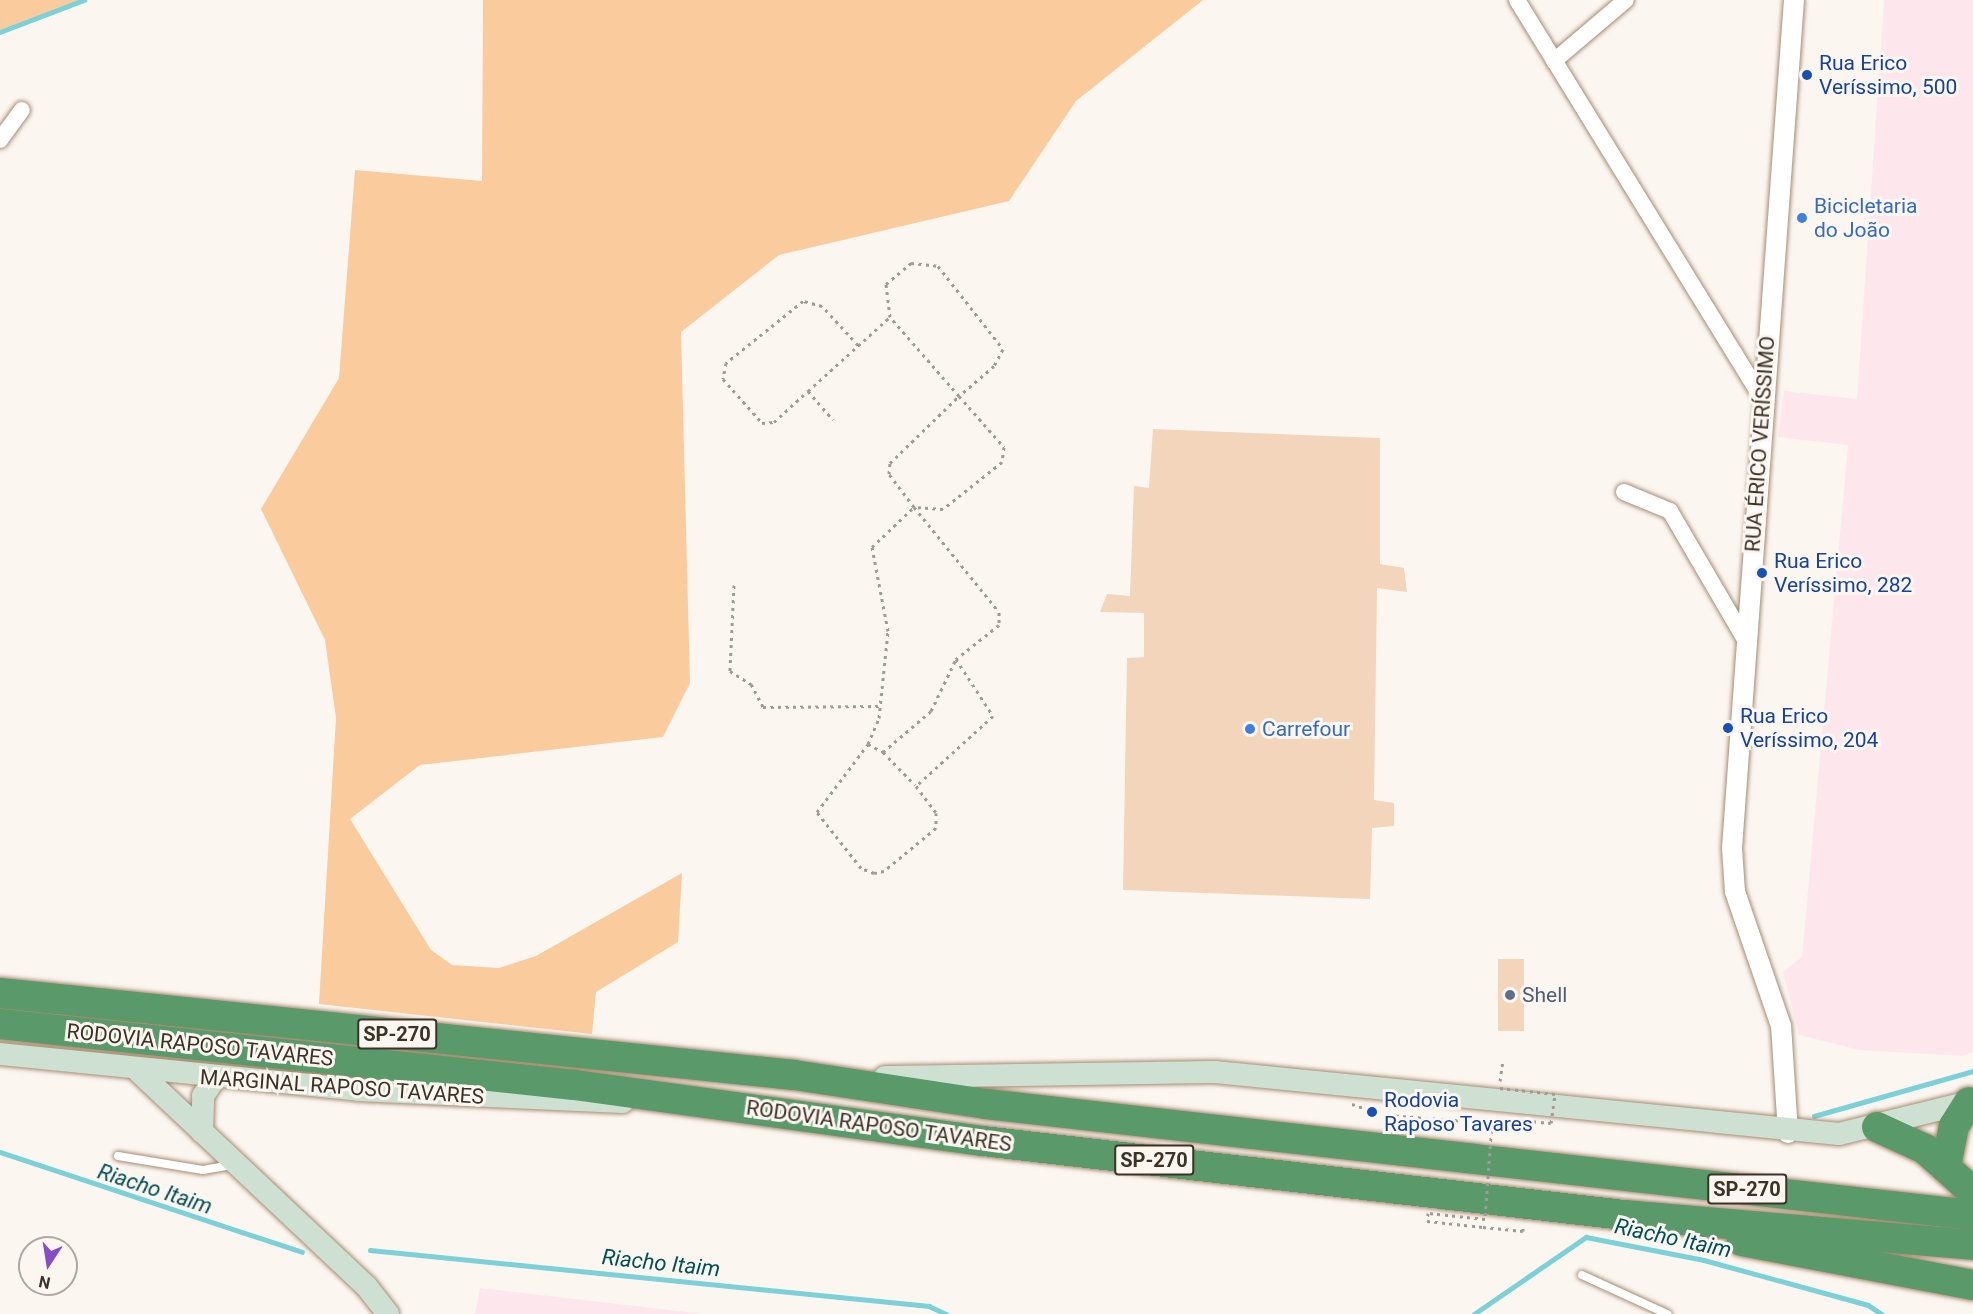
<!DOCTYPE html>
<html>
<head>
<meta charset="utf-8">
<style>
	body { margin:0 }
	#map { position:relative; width:1973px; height:1314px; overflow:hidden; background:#fcf6f1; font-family:Roboto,sans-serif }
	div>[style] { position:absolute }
	.industrial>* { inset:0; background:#fde7ec }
	.green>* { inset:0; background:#facc9d }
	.stream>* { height:4.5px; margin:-2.25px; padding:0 2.25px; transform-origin:2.25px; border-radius:2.25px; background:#7cd1d9 }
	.building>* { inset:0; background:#f2d5ba; transform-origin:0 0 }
	.path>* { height:3px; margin-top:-1.5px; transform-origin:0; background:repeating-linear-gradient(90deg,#a39b93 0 3px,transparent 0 7.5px) }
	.roads { filter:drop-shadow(0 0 2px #a78c72) drop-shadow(0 0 2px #a78c72) }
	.service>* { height:8px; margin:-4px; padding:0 4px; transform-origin:4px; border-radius:4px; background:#fff }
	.minor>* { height:16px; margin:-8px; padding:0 8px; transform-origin:8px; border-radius:8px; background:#fff }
	.tertiary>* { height:20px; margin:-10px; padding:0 10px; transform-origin:10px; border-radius:10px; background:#fff }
	.secondary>* { height:22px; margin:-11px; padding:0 11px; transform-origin:11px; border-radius:11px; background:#cee0d2 }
	.motorway>* { height:30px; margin:-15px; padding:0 15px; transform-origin:15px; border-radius:15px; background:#5a9969 }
	.path-bridge>* { height:3px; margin-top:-1.5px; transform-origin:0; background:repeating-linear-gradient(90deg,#a39b93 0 3px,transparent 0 7.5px) }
	.dots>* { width:16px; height:16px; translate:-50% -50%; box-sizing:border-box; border:3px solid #fcf6f1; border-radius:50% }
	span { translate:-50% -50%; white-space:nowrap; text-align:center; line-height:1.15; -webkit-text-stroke:6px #fcf6f1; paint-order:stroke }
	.shield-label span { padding:2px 4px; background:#fcf6f1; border:2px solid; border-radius:4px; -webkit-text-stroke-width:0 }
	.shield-label { font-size:20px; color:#3d3227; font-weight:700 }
	.transit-label { font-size:21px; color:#164399 }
	.left { translate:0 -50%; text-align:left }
	.shop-label { font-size:21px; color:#366cbe }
	.street-label { font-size:21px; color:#3d3227 }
	.service-label { font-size:21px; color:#4e5e75 }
	.water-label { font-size:22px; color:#005056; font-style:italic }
	.north { position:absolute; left:18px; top:1236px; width:60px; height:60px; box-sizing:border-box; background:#fcf6f1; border:2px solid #b0a8a0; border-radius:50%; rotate:192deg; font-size:16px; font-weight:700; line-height:24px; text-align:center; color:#3d3227 }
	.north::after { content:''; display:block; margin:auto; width:21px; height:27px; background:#864ec5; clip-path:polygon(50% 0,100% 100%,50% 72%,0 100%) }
</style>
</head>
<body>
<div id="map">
	<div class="industrial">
		<i style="clip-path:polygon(1884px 0,1973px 0,1973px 1052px,1962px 1056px,1859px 1050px,1799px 1035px,1783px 972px,1802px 957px,1848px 445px,1778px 437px,1784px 391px,1857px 399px)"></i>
		<i style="clip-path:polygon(480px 1288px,704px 1314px,475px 1314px)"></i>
	</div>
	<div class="green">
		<i style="clip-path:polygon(0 0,84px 0,0 32px)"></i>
		<i style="clip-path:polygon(483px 0,1203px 0,1076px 101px,1009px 201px,779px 255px,681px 332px,690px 683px,663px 737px,420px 765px,350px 819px,431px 950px,452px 965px,499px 968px,536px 956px,682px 873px,678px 942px,596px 992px,592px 1034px,319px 1004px,336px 718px,325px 640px,261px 509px,339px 378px,355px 170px,482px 181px)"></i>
	</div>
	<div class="stream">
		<i style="left:0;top:32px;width:90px;rotate:-20.9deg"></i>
		<i style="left:1814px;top:1116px;width:165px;rotate:-15.8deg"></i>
		<i style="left:0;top:1152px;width:318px;rotate:18.3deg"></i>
		<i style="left:370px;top:1250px;width:562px;rotate:5.72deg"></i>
		<i style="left:929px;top:1306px;width:19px;rotate:25deg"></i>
		<i style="left:1474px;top:1314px;width:136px;rotate:-34.5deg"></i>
		<i style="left:1586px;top:1237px;width:120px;rotate:11deg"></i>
		<i style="left:1704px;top:1260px;width:170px;rotate:15.3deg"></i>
		<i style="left:1868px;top:1305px;width:17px;rotate:33deg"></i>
	</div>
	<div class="building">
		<i style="clip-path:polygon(1153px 429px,1380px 438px,1380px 564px,1404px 568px,1407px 592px,1377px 588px,1374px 800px,1394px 803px,1394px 826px,1372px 828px,1370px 899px,1123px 890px,1127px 658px,1144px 657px,1144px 613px,1100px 612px,1107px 594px,1130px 596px,1134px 486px,1149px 488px)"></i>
		<i style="left:1498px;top:959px;width:26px;height:72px"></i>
	</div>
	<div class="path">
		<i style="left:858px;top:345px;width:53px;rotate:-132.7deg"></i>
		<i style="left:822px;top:306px;width:20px;rotate:-165deg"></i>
		<i style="left:803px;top:301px;width:99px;rotate:141.2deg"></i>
		<i style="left:726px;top:363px;width:16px;rotate:101deg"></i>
		<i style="left:723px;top:379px;width:59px;rotate:48.4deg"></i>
		<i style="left:762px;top:423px;width:12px;rotate:-5deg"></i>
		<i style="left:774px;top:422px;width:46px;rotate:-42.4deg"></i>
		<i style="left:808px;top:391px;width:110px;rotate:-42.1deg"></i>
		<i style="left:890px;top:317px;width:33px;rotate:-97deg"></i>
		<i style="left:886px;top:284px;width:33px;rotate:-40deg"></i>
		<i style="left:911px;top:263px;width:27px;rotate:6deg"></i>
		<i style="left:938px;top:266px;width:105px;rotate:51.9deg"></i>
		<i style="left:1003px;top:349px;width:19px;rotate:118deg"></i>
		<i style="left:994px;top:366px;width:46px;rotate:139.4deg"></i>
		<i style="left:959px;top:396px;width:68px;rotate:48.6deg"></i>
		<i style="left:1004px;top:447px;width:15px;rotate:98deg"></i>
		<i style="left:1002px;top:462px;width:75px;rotate:141.5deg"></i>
		<i style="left:943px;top:509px;width:29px;rotate:-176deg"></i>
		<i style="left:914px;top:507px;width:135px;rotate:51deg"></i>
		<i style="left:999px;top:612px;width:13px;rotate:90deg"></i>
		<i style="left:999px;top:625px;width:55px;rotate:141.7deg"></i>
		<i style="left:956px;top:659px;width:68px;rotate:57deg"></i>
		<i style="left:993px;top:716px;width:104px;rotate:137.7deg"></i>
		<i style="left:916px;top:786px;width:34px;rotate:53deg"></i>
		<i style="left:936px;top:813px;width:15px;rotate:90deg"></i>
		<i style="left:936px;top:828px;width:67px;rotate:140.4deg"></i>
		<i style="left:884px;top:871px;width:10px;rotate:169deg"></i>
		<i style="left:874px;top:873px;width:14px;rotate:-159deg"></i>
		<i style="left:861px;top:868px;width:71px;rotate:-128.2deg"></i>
		<i style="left:817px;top:812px;width:85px;rotate:-53.1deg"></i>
		<i style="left:868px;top:744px;width:28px;rotate:-67deg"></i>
		<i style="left:879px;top:718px;width:87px;rotate:-84.1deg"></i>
		<i style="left:888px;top:631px;width:86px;rotate:-100.8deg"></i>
		<i style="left:872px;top:547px;width:58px;rotate:-43.6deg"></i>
		<i style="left:914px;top:507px;width:41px;rotate:-127.1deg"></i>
		<i style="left:889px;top:474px;width:11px;rotate:-85deg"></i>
		<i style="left:890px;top:463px;width:96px;rotate:-44.2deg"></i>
		<i style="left:959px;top:396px;width:105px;rotate:-131.1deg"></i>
		<i style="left:808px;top:391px;width:38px;rotate:49deg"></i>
		<i style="left:734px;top:585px;width:86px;rotate:92.7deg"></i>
		<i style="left:730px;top:671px;width:25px;rotate:32deg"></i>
		<i style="left:751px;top:684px;width:26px;rotate:62deg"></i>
		<i style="left:763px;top:707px;width:119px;rotate:-0.5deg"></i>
		<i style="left:868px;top:744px;width:17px;rotate:28deg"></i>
		<i style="left:883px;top:752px;width:63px;rotate:-40.5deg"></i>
		<i style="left:931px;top:711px;width:58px;rotate:-64.3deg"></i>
		<i style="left:883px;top:752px;width:46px;rotate:45.9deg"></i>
		<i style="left:1500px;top:1081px;width:21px;rotate:-82deg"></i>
		<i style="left:1352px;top:1104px;width:18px;rotate:19deg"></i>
		<i style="left:1483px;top:1227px;width:40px;rotate:5.7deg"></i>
		<i style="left:1523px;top:1231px;width:6px;rotate:-90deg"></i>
	</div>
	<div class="roads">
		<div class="service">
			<i style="left:118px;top:1156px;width:86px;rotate:9.4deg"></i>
			<i style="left:203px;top:1170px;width:29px;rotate:-10deg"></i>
			<i style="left:1582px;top:1275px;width:94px;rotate:24.6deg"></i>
		</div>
		<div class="minor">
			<i style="left:1517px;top:0;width:472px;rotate:58.4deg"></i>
			<i style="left:1554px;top:61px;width:94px;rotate:-40.3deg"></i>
			<i style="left:0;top:140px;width:37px;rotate:-54deg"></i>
			<i style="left:1624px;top:492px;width:50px;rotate:22.4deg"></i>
			<i style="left:1670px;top:511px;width:151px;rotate:59.7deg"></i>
		</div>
		<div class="tertiary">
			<i style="left:1788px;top:1133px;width:107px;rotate:-93.7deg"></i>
			<i style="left:1781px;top:1026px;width:142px;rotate:-108.9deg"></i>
			<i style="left:1735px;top:892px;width:44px;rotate:-93.9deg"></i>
			<i style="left:1732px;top:848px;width:850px;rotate:-85.82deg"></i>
		</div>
		<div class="secondary">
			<i style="left:0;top:1054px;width:360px;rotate:5.7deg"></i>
			<i style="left:358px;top:1090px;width:265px;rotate:2.6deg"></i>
			<i style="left:139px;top:1072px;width:313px;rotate:43.3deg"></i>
			<i style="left:367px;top:1287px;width:34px;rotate:52deg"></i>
			<i style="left:885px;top:1077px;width:330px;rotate:-0.9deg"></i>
			<i style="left:1215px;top:1072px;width:627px;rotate:5.67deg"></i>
			<i style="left:1839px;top:1134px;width:138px;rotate:-13.8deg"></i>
			<i style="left:202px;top:1132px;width:36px;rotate:-88deg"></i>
			<i style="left:203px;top:1096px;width:23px;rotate:-56deg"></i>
		</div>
		<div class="motorway">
			<i style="left:0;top:993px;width:798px;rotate:5.9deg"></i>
			<i style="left:794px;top:1075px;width:194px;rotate:8.6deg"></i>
			<i style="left:986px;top:1104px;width:993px;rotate:6.42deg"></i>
			<i style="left:0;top:1024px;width:577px;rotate:6.07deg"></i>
			<i style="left:574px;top:1085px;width:413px;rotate:7.8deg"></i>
			<i style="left:983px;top:1141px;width:645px;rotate:6.59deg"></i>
			<i style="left:1624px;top:1215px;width:350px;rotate:4.9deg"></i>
			<i style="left:1877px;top:1127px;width:53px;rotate:24.6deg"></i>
			<i style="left:1925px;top:1149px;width:64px;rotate:41.9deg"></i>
			<i style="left:1946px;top:1166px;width:41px;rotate:-78.7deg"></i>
			<i style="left:1954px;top:1126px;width:28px;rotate:-58deg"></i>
			<i style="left:1742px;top:1241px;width:235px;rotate:10.8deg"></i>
		</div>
	</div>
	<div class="path-bridge">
		<i style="left:1388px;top:1115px;width:104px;rotate:4.4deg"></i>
		<i style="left:1492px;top:1123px;width:96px;rotate:94.2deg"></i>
		<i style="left:1485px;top:1219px;width:57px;rotate:-174deg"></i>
		<i style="left:1428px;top:1213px;width:8px;rotate:97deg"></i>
		<i style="left:1427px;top:1221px;width:56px;rotate:6.1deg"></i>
		<i style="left:1492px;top:1123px;width:6px;rotate:-51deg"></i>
		<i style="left:1496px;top:1118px;width:55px;rotate:5.2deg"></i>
		<i style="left:1551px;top:1123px;width:29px;rotate:-82deg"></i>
		<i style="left:1555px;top:1094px;width:56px;rotate:-173.9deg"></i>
	</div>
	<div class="dots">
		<i style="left:1807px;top:75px;background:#1a4fb4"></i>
		<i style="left:1802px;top:218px;background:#3f7fe0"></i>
		<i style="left:1762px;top:573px;background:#1a4fb4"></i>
		<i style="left:1728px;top:728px;background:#1a4fb4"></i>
		<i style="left:1250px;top:729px;background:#3f7fe0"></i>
		<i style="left:1510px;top:995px;background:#5c6f8a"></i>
		<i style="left:1372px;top:1112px;background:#1a4fb4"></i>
	</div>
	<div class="shield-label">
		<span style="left:397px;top:1034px">SP-270</span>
		<span style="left:1154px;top:1160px">SP-270</span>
		<span style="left:1747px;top:1189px">SP-270</span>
	</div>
	<div class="transit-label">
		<span class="left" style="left:1819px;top:75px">Rua Erico<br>Veríssimo, 500</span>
		<span class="left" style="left:1774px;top:573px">Rua Erico<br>Veríssimo, 282</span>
		<span class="left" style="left:1740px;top:728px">Rua Erico<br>Veríssimo, 204</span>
		<span class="left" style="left:1384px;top:1112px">Rodovia<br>Raposo Tavares</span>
	</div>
	<div class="shop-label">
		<span class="left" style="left:1814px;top:218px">Bicicletaria<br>do João</span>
		<span class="left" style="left:1262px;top:729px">Carrefour</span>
	</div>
	<div class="street-label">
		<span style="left:1760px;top:444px;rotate:-86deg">RUA ÉRICO VERÍSSIMO</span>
		<span style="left:200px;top:1045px;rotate:6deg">RODOVIA RAPOSO TAVARES</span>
		<span style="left:342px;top:1087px;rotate:4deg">MARGINAL RAPOSO TAVARES</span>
		<span style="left:879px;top:1126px;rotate:8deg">RODOVIA RAPOSO TAVARES</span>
	</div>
	<div class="service-label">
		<span class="left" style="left:1522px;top:995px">Shell</span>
	</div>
	<div class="water-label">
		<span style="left:155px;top:1189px;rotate:18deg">Riacho Itaim</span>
		<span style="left:1673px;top:1238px;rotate:12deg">Riacho Itaim</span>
		<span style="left:661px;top:1263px;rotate:6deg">Riacho Itaim</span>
	</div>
	<div class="north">N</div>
</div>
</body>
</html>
